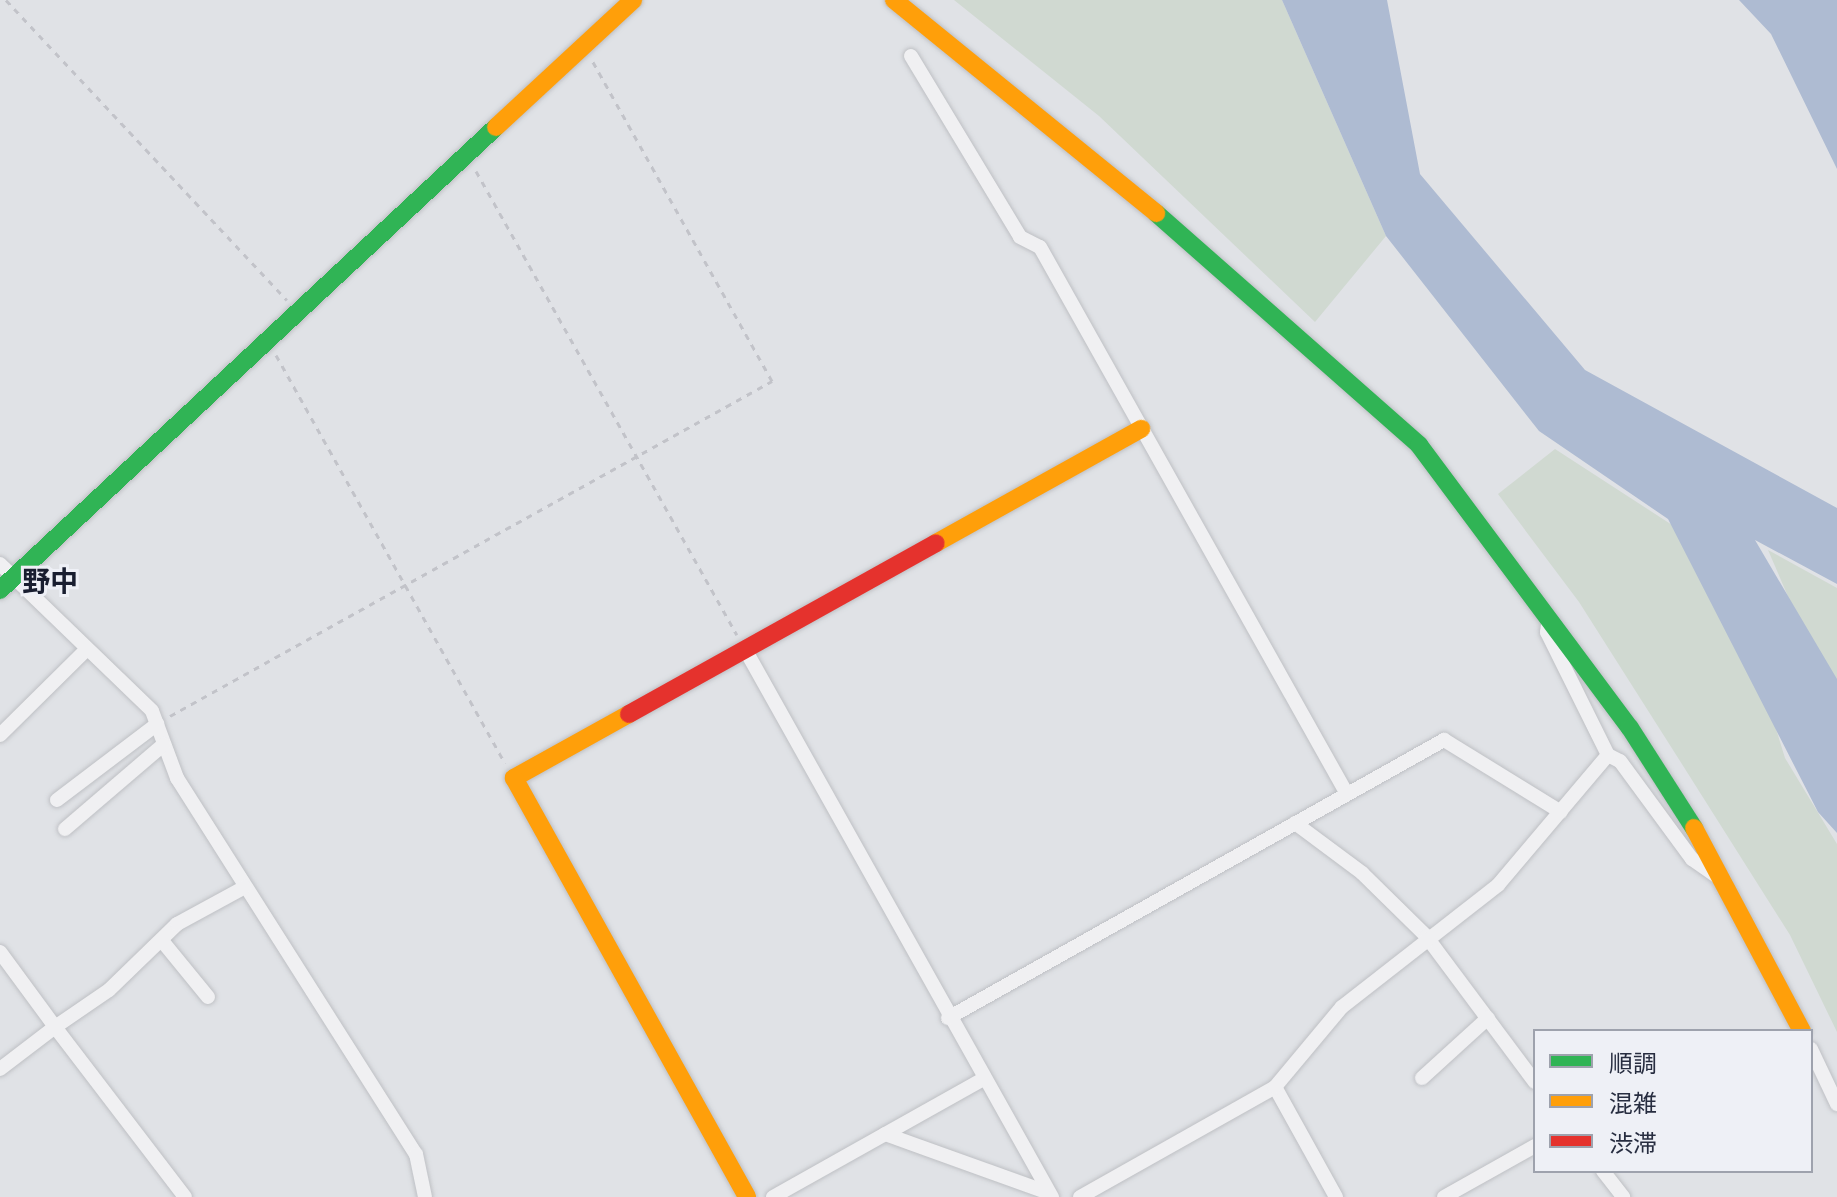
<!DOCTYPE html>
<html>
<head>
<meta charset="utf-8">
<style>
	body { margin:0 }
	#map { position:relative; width:1837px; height:1197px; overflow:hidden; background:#e0e2e6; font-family:Roboto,"Noto Sans JP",sans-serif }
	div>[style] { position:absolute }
	.green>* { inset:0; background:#d0d9d1 }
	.water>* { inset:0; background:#aebbd2 }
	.path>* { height:3px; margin-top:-1.5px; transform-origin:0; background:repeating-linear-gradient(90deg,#c2c3c9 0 6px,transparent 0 12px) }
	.roads { filter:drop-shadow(0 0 2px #bec0c4) drop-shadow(0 0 2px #bec0c4) }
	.street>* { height:14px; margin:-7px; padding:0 7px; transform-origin:7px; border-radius:7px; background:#f0f0f2 }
	.fast>* { height:18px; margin:-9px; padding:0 9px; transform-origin:9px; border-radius:9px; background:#30b455 }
	.slow>* { height:18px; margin:-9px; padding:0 9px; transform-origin:9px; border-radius:9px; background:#ff9f0a }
	.jam>* { height:18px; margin:-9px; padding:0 9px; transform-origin:9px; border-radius:9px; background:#e5322d }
	span { translate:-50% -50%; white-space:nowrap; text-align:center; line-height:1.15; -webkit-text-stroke:6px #eef0f6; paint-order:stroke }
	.neighbourhood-label { font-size:28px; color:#191e30; font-weight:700 }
	.legend { position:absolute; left:1533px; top:1029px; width:280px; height:144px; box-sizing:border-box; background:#eef0f6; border:2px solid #9ea2ad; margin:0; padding:10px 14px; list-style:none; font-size:24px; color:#272d40 }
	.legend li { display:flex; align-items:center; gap:16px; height:40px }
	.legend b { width:40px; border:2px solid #9ea2ad }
</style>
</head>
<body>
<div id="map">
	<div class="green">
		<i style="clip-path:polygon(954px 0,1282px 0,1386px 236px,1315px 322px,1099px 116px)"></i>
		<i style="clip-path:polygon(1555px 449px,1723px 558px,1785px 758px,1837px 844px,1837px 1032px,1790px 935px,1680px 761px,1579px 602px,1498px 494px)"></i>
		<i style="clip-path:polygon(1768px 550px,1837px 588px,1837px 700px,1818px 666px)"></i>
	</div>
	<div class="water">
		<i style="clip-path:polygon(1282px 0,1387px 0,1420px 174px,1585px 370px,1837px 508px,1837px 584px,1755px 540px,1837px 679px,1837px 833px,1818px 812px,1668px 519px,1539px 431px,1386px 236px)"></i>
		<i style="clip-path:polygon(1739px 0,1837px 0,1837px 169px,1771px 34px)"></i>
	</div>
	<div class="path">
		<i style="left:6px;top:0;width:411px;rotate:46.9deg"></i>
		<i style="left:476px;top:171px;width:532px;rotate:60.64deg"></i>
		<i style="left:276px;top:355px;width:468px;rotate:60.7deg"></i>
		<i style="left:170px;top:716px;width:689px;rotate:-29.09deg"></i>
		<i style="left:772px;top:381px;width:368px;rotate:-119.3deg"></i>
	</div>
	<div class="roads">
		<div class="street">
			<i style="left:911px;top:56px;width:211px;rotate:58.9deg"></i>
			<i style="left:1020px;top:237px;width:22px;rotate:27deg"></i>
			<i style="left:1040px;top:247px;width:627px;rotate:60.7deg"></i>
			<i style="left:0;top:564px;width:211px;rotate:44deg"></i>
			<i style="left:152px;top:711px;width:72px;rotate:69.5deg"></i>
			<i style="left:177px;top:778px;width:446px;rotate:57.6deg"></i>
			<i style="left:416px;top:1154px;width:44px;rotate:78.2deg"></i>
			<i style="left:746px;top:651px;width:626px;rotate:60.73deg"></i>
			<i style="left:0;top:735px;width:122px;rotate:-44.7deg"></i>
			<i style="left:1608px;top:755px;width:13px;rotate:27deg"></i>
			<i style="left:1620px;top:761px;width:122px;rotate:53.7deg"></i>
			<i style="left:1692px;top:859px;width:35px;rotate:35deg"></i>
			<i style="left:57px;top:800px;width:126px;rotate:-37.2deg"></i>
			<i style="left:1295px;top:823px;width:84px;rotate:36.7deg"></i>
			<i style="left:1362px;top:873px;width:90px;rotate:44.5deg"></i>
			<i style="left:1426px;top:936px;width:182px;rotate:53.3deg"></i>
			<i style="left:65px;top:829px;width:130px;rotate:-40.6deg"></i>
			<i style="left:163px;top:942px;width:71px;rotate:50.7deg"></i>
			<i style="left:0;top:952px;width:93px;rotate:53.7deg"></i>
			<i style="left:55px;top:1027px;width:65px;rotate:-34.4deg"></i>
			<i style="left:109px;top:990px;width:95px;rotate:-44.1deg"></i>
			<i style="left:177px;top:924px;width:77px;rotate:-28.6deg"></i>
			<i style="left:948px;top:1018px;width:569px;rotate:-29.27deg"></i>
			<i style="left:1444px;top:740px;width:137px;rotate:31.6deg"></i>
			<i style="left:1811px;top:1049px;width:61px;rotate:64.7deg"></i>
			<i style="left:0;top:1069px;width:69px;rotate:-37.4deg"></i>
			<i style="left:55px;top:1027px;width:214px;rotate:52.6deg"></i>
			<i style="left:1422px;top:1078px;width:89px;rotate:-42.3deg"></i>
			<i style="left:1275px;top:1087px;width:126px;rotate:61deg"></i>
			<i style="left:885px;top:1134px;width:174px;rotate:19.8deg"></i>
			<i style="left:1603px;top:1171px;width:33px;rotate:52deg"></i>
			<i style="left:773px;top:1197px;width:241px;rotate:-29.3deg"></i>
			<i style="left:1080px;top:1197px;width:224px;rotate:-29.4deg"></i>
			<i style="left:1275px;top:1087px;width:104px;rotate:-50.1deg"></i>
			<i style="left:1342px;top:1007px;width:198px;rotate:-38deg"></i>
			<i style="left:1498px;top:885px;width:170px;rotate:-49.8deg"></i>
			<i style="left:1608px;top:755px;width:137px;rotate:-116.4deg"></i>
			<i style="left:1547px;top:632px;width:14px;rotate:-82deg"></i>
			<i style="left:1444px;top:1197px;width:104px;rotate:-29.3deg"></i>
		</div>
		<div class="fast">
			<i style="left:1156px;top:213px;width:351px;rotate:41.4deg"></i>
			<i style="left:1419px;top:445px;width:353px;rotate:53.3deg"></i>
			<i style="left:1630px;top:728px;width:119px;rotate:57.4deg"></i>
			<i style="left:0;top:590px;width:679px;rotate:-43.03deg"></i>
		</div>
		<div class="slow">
			<i style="left:894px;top:0;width:338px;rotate:39.1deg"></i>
			<i style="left:496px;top:127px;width:187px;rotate:-42.8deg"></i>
			<i style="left:936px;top:543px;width:235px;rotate:-29.1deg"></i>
			<i style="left:629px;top:714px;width:132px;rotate:150.9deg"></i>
			<i style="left:514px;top:778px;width:479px;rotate:60.9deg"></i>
			<i style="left:1694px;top:828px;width:230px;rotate:62deg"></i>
		</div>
		<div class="jam">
			<i style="left:629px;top:714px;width:351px;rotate:-29.1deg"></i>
		</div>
	</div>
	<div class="neighbourhood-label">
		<span style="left:50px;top:582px">野中</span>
	</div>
	<ul class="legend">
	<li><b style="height:10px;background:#30b455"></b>順調</li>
	<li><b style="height:10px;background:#ff9f0a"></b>混雑</li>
	<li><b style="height:10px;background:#e5322d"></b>渋滞</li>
	</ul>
</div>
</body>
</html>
